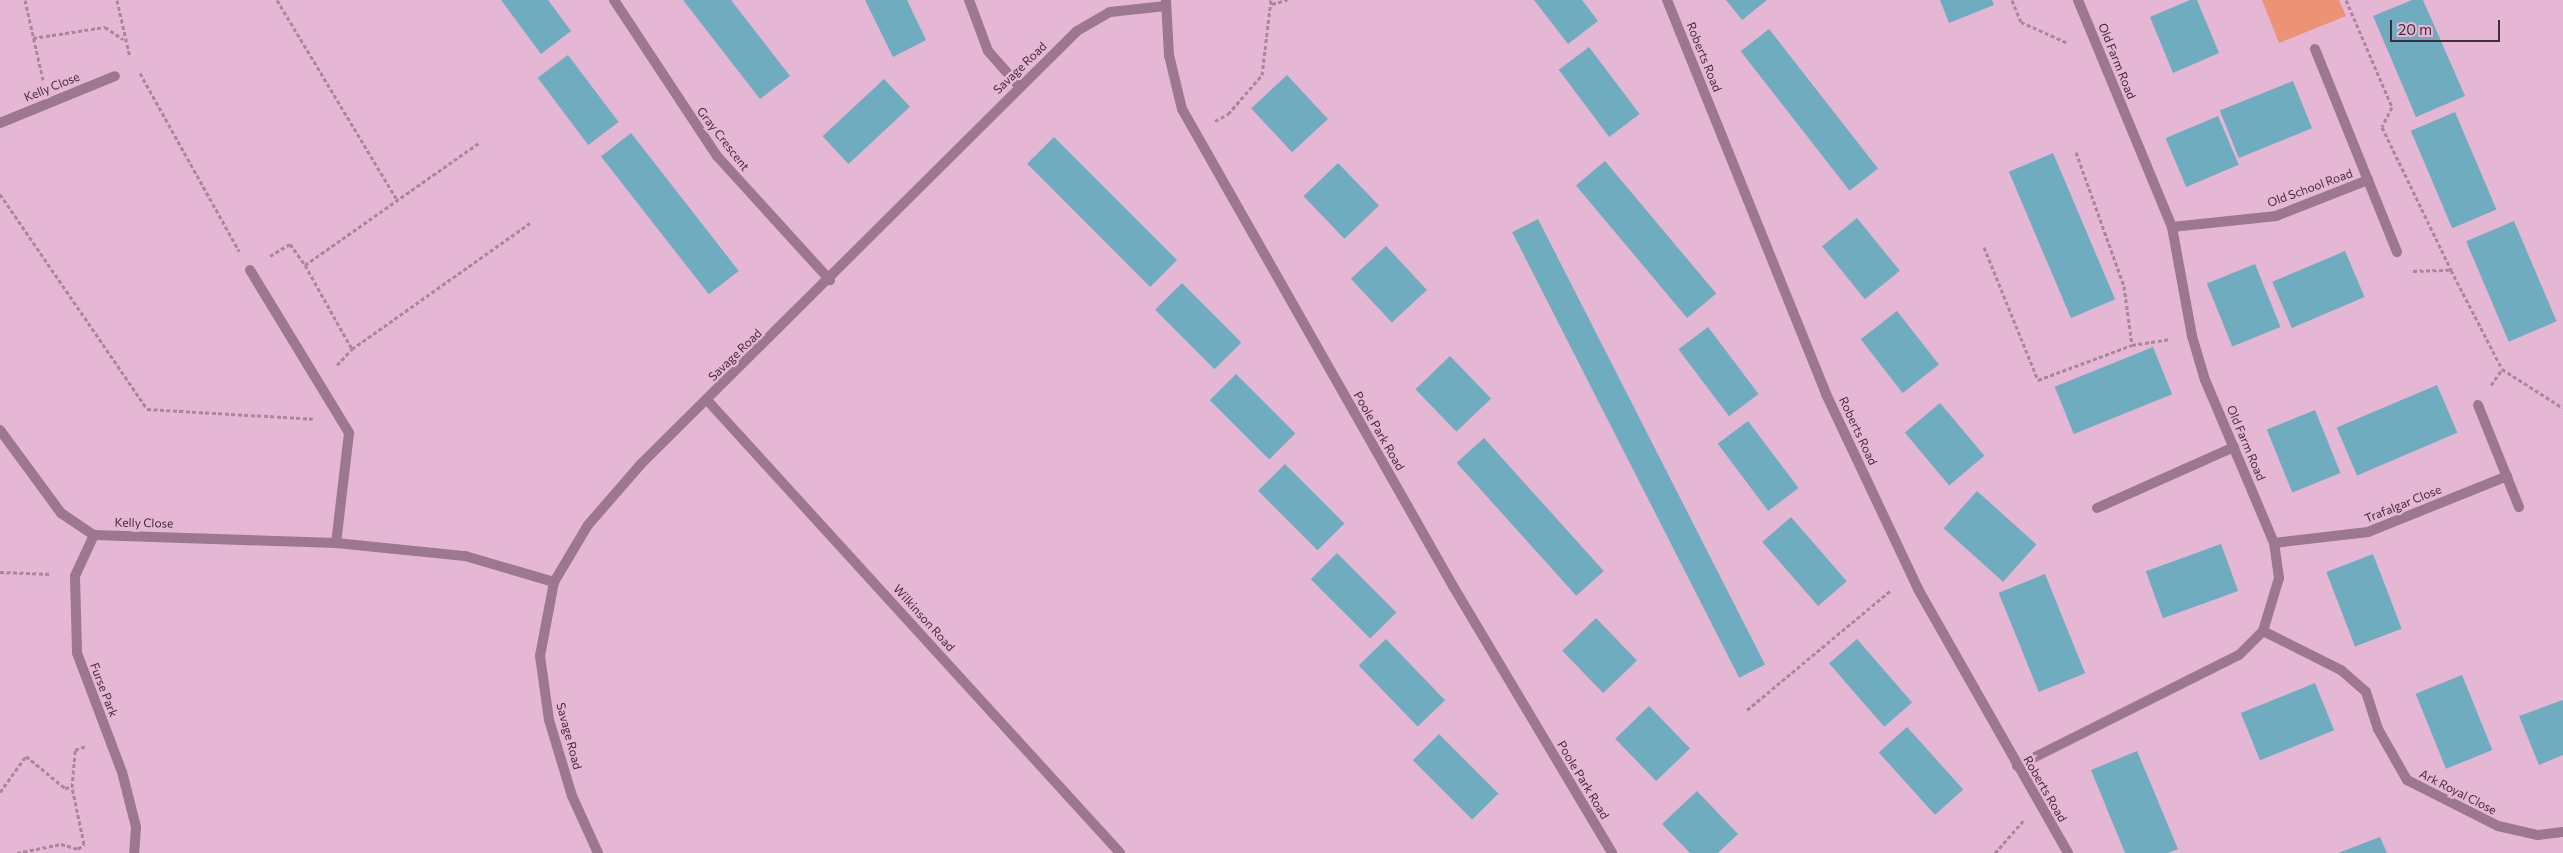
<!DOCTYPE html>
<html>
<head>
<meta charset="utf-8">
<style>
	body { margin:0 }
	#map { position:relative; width:2563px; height:853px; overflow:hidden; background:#e6b6d5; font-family:Commissioner,sans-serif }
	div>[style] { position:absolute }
	.green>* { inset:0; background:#ec9375 }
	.building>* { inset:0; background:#6facbf; transform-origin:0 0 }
	.path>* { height:3px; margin-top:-1.5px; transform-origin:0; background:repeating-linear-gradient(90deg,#ab859d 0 4px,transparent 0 6.5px) }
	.lane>* { height:10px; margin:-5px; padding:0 5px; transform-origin:5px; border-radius:5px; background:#9c778f }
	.street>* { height:10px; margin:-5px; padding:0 5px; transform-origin:5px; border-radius:5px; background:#9c778f }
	span { translate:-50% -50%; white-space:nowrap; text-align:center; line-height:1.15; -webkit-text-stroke:5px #e6b6d5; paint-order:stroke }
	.street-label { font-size:12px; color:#412d3a }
	.scale { position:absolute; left:2390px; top:20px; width:110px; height:22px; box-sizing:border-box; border:2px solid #412d3a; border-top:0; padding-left:6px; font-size:15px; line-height:18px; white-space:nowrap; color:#412d3a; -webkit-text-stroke:4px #e6b6d5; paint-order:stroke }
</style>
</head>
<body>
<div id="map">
	<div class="green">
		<i style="clip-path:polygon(2262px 0,2339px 0,2346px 16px,2279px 43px)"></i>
	</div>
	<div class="building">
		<i style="clip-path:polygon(501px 0,548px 0,571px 31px,541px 54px)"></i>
		<i style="clip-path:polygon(683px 0,731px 0,790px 76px,760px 99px)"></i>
		<i style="clip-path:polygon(865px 0,907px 0,926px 40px,893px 57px)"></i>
		<i style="clip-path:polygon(1534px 0,1582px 0,1598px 21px,1568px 44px)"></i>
		<i style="clip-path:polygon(1726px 0,1767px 0,1742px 20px)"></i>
		<i style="clip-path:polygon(1940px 0,1992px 0,1994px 5px,1949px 23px)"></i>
		<i style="clip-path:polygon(2190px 0,2197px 0,2219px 53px,2173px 73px,2150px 17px)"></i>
		<i style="clip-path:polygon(2412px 0,2423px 0,2465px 96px,2416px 117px,2373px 16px)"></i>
		<i style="left:1769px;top:29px;width:177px;height:36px;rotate:52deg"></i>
		<i style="left:1589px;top:47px;width:84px;height:38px;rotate:53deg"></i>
		<i style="left:568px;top:55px;width:84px;height:38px;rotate:53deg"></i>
		<i style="left:1287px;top:75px;width:60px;height:49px;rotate:47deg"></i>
		<i style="left:884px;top:79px;width:38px;height:84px;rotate:47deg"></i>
		<i style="left:2293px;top:81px;width:51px;height:79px;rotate:68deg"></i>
		<i style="left:2455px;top:112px;width:106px;height:48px;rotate:67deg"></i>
		<i style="left:2218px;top:116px;width:53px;height:57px;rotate:67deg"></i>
		<i style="left:631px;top:133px;width:175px;height:38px;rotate:52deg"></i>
		<i style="left:1054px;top:137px;width:174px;height:38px;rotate:45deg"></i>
		<i style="left:2053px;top:153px;width:159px;height:48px;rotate:67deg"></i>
		<i style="left:1605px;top:161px;width:173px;height:38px;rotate:50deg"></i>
		<i style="left:1338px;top:163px;width:59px;height:48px;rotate:46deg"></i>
		<i style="left:1857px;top:218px;width:68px;height:45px;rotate:51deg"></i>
		<i style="left:1538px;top:219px;width:500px;height:29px;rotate:63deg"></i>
		<i style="left:2514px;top:221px;width:109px;height:52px;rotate:67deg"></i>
		<i style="left:1386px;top:246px;width:60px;height:48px;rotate:47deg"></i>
		<i style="left:2345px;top:251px;width:50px;height:79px;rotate:67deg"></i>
		<i style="left:2255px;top:264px;width:68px;height:52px;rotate:68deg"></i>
		<i style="left:1182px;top:283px;width:84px;height:38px;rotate:45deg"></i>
		<i style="left:1897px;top:311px;width:68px;height:46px;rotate:52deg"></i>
		<i style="left:1708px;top:327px;width:84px;height:37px;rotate:53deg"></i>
		<i style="left:2153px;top:347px;width:51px;height:106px;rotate:68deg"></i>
		<i style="left:1450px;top:356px;width:59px;height:48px;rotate:46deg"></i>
		<i style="left:1236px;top:374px;width:84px;height:37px;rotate:45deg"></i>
		<i style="left:2437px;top:385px;width:52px;height:109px;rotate:67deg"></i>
		<i style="left:1940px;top:403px;width:69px;height:46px;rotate:50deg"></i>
		<i style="left:2315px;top:410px;width:68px;height:52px;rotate:68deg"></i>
		<i style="left:1748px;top:421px;width:84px;height:38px;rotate:53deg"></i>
		<i style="left:1484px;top:438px;width:179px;height:37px;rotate:48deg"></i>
		<i style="left:1285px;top:464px;width:84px;height:38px;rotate:45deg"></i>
		<i style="left:1977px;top:491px;width:80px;height:50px;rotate:42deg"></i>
		<i style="left:1791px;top:517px;width:85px;height:38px;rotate:49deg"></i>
		<i style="left:2221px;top:544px;width:50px;height:80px;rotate:70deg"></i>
		<i style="left:1337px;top:553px;width:84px;height:37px;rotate:45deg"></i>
		<i style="left:2373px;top:554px;width:80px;height:50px;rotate:69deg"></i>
		<i style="left:2045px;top:574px;width:107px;height:50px;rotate:68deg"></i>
		<i style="left:1596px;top:618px;width:59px;height:47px;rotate:46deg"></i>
		<i style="left:1386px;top:639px;width:85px;height:38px;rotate:46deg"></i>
		<i style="left:1857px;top:639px;width:84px;height:37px;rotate:49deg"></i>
		<i style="left:2462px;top:675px;width:81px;height:50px;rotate:68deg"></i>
		<i style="left:2315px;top:683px;width:51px;height:80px;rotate:68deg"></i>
		<i style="clip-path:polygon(2563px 700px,2563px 755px,2539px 765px,2519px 716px)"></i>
		<i style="left:1649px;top:706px;width:59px;height:47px;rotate:46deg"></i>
		<i style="left:1907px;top:727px;width:84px;height:38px;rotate:48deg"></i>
		<i style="left:1439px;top:734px;width:84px;height:37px;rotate:45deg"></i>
		<i style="clip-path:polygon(2137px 751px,2178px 849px,2168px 853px,2125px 853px,2091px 770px)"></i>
		<i style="clip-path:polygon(1697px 791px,1738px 834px,1718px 853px,1690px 853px,1662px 824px)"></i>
		<i style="clip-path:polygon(2380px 837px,2387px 853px,2338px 853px)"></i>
	</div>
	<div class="path">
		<i style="left:25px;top:0;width:82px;rotate:77.3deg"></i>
		<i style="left:117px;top:0;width:58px;rotate:77.2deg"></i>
		<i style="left:277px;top:0;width:233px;rotate:59deg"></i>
		<i style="left:2012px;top:0;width:24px;rotate:68deg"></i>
		<i style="left:2021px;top:22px;width:51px;rotate:24.1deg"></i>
		<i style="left:2346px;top:0;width:116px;rotate:66.7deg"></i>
		<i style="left:2392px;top:107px;width:22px;rotate:117deg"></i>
		<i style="left:2382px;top:127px;width:159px;rotate:64.2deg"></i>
		<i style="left:1272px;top:4px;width:16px;rotate:-15deg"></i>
		<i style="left:33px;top:38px;width:73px;rotate:-8.7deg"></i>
		<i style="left:105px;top:27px;width:22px;rotate:34deg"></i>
		<i style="left:140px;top:73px;width:204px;rotate:60.9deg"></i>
		<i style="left:1215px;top:121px;width:15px;rotate:-28deg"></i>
		<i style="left:1228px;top:114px;width:52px;rotate:-48.9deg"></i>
		<i style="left:1262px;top:75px;width:76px;rotate:-83.2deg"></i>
		<i style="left:2076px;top:152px;width:142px;rotate:70.3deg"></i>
		<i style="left:2124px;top:286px;width:60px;rotate:82.3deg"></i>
		<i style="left:2132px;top:345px;width:37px;rotate:-9deg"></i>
		<i style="left:0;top:194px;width:260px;rotate:55.6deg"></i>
		<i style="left:147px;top:409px;width:166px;rotate:3.4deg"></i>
		<i style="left:1984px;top:247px;width:144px;rotate:67.9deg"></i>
		<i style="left:2038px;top:380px;width:100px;rotate:-20.4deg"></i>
		<i style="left:270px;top:256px;width:23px;rotate:-31deg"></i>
		<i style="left:290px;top:244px;width:26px;rotate:54deg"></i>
		<i style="left:305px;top:265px;width:214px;rotate:-35.1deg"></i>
		<i style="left:305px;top:265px;width:96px;rotate:60.8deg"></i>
		<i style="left:352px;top:349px;width:218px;rotate:-35.3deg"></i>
		<i style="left:2413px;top:271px;width:38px;rotate:-2deg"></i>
		<i style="left:2451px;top:270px;width:111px;rotate:62.7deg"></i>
		<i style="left:337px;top:365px;width:22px;rotate:-47deg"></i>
		<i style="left:2491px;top:385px;width:19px;rotate:-55deg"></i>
		<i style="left:2502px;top:369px;width:72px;rotate:32.6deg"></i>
		<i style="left:0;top:572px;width:52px;rotate:2.2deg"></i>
		<i style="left:1747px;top:710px;width:187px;rotate:-39.8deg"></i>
		<i style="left:0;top:792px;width:44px;rotate:-54.2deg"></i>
		<i style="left:26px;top:756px;width:50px;rotate:39.4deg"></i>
		<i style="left:65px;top:788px;width:7px;rotate:-8deg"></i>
		<i style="left:17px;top:853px;width:45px;rotate:-11.6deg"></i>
		<i style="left:61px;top:844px;width:18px;rotate:16deg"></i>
		<i style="left:78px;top:849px;width:8px;rotate:-40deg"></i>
		<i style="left:84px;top:844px;width:58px;rotate:-101.9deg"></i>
		<i style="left:72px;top:787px;width:37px;rotate:-85deg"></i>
		<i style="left:75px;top:750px;width:12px;rotate:-20deg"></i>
		<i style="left:1995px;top:853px;width:43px;rotate:-48.8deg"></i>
	</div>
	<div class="lane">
		<i style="left:2097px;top:508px;width:150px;rotate:-24deg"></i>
	</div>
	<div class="street">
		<i style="left:614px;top:0;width:187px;rotate:56.6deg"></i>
		<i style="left:717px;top:156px;width:168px;rotate:47.7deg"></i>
		<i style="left:969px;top:0;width:54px;rotate:69.6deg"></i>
		<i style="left:988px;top:51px;width:47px;rotate:48.5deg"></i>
		<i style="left:1667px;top:0;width:425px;rotate:68deg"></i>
		<i style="left:1826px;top:394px;width:216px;rotate:64.7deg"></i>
		<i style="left:1918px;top:589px;width:304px;rotate:60.4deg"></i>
		<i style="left:1166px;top:1px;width:54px;rotate:86.8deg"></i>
		<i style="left:1169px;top:55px;width:56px;rotate:76.5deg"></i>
		<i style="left:1182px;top:109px;width:549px;rotate:60.4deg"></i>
		<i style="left:1453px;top:586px;width:311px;rotate:59.2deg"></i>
		<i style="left:2315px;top:49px;width:219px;rotate:68deg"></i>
		<i style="left:0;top:123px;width:124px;rotate:-22.2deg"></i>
		<i style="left:2172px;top:227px;width:105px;rotate:-6deg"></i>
		<i style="left:2276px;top:216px;width:99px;rotate:-21.4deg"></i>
		<i style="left:250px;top:270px;width:191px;rotate:58.7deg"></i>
		<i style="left:349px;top:433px;width:111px;rotate:96.7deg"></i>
		<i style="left:707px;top:400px;width:613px;rotate:47.64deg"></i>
		<i style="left:2478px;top:405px;width:110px;rotate:68.1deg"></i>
		<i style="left:0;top:430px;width:103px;rotate:53.7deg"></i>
		<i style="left:61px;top:513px;width:40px;rotate:34deg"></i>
		<i style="left:94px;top:535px;width:242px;rotate:1.9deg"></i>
		<i style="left:336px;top:543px;width:130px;rotate:5.8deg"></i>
		<i style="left:465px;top:556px;width:93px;rotate:16.3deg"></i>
		<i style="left:94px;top:535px;width:45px;rotate:114.9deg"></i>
		<i style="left:75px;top:576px;width:77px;rotate:88.5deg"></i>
		<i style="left:77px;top:653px;width:127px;rotate:69.3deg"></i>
		<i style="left:122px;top:772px;width:57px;rotate:75.7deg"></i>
		<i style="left:136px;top:827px;width:26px;rotate:94deg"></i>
		<i style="left:2274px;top:543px;width:95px;rotate:-6.7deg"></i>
		<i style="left:2368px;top:532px;width:150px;rotate:-21.9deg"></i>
		<i style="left:2263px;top:631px;width:87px;rotate:26.6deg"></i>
		<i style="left:2341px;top:670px;width:33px;rotate:41deg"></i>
		<i style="left:2366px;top:692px;width:39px;rotate:72deg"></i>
		<i style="left:2378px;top:729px;width:59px;rotate:60.4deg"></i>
		<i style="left:2407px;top:780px;width:102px;rotate:26.8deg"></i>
		<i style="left:2498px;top:826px;width:41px;rotate:12.7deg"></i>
		<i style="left:2538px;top:835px;width:25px;rotate:-7deg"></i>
		<i style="left:2017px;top:766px;width:248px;rotate:-26.6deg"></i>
		<i style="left:2239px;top:655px;width:34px;rotate:-45deg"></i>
		<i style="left:2263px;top:631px;width:55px;rotate:-73.2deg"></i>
		<i style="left:2279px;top:578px;width:35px;rotate:-98deg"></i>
		<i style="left:2274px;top:543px;width:177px;rotate:-112.9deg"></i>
		<i style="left:2205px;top:380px;width:46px;rotate:-106.5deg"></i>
		<i style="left:2192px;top:336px;width:111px;rotate:-100.4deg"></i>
		<i style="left:2172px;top:227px;width:246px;rotate:-112.5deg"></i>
		<i style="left:598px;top:853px;width:63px;rotate:-114.5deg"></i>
		<i style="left:572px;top:796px;width:79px;rotate:-106.8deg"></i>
		<i style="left:549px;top:720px;width:65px;rotate:-98deg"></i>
		<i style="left:540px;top:656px;width:75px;rotate:-79.3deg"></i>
		<i style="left:554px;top:582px;width:66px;rotate:-59.2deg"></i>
		<i style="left:588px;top:525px;width:81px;rotate:-49deg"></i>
		<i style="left:641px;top:464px;width:614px;rotate:-44.8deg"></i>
		<i style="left:1077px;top:31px;width:38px;rotate:-30deg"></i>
		<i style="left:1110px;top:12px;width:56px;rotate:-6.1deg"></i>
	</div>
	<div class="street-label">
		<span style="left:1704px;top:57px;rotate:68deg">Roberts Road</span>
		<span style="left:2117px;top:61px;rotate:68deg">Old Farm Road</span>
		<span style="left:1020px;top:68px;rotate:-44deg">Savage Road</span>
		<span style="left:52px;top:87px;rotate:-22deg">Kelly Close</span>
		<span style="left:723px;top:139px;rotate:52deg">Gray Crescent</span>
		<span style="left:2310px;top:188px;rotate:-20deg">Old School Road</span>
		<span style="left:735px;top:355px;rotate:-44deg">Savage Road</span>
		<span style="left:1379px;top:431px;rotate:60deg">Poole Park Road</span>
		<span style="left:1858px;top:431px;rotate:65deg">Roberts Road</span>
		<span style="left:2246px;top:443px;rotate:67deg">Old Farm Road</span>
		<span style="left:2403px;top:504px;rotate:-22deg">Trafalgar Close</span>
		<span style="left:144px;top:523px;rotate:1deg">Kelly Close</span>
		<span style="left:924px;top:618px;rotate:48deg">Wilkinson Road</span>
		<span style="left:104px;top:690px;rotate:69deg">Furse Park</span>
		<span style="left:569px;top:736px;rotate:75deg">Savage Road</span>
		<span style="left:1583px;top:780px;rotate:59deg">Poole Park Road</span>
		<span style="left:2045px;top:789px;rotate:60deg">Roberts Road</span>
		<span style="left:2458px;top:792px;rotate:27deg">Ark Royal Close</span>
	</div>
	<div class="scale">20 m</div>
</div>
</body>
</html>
